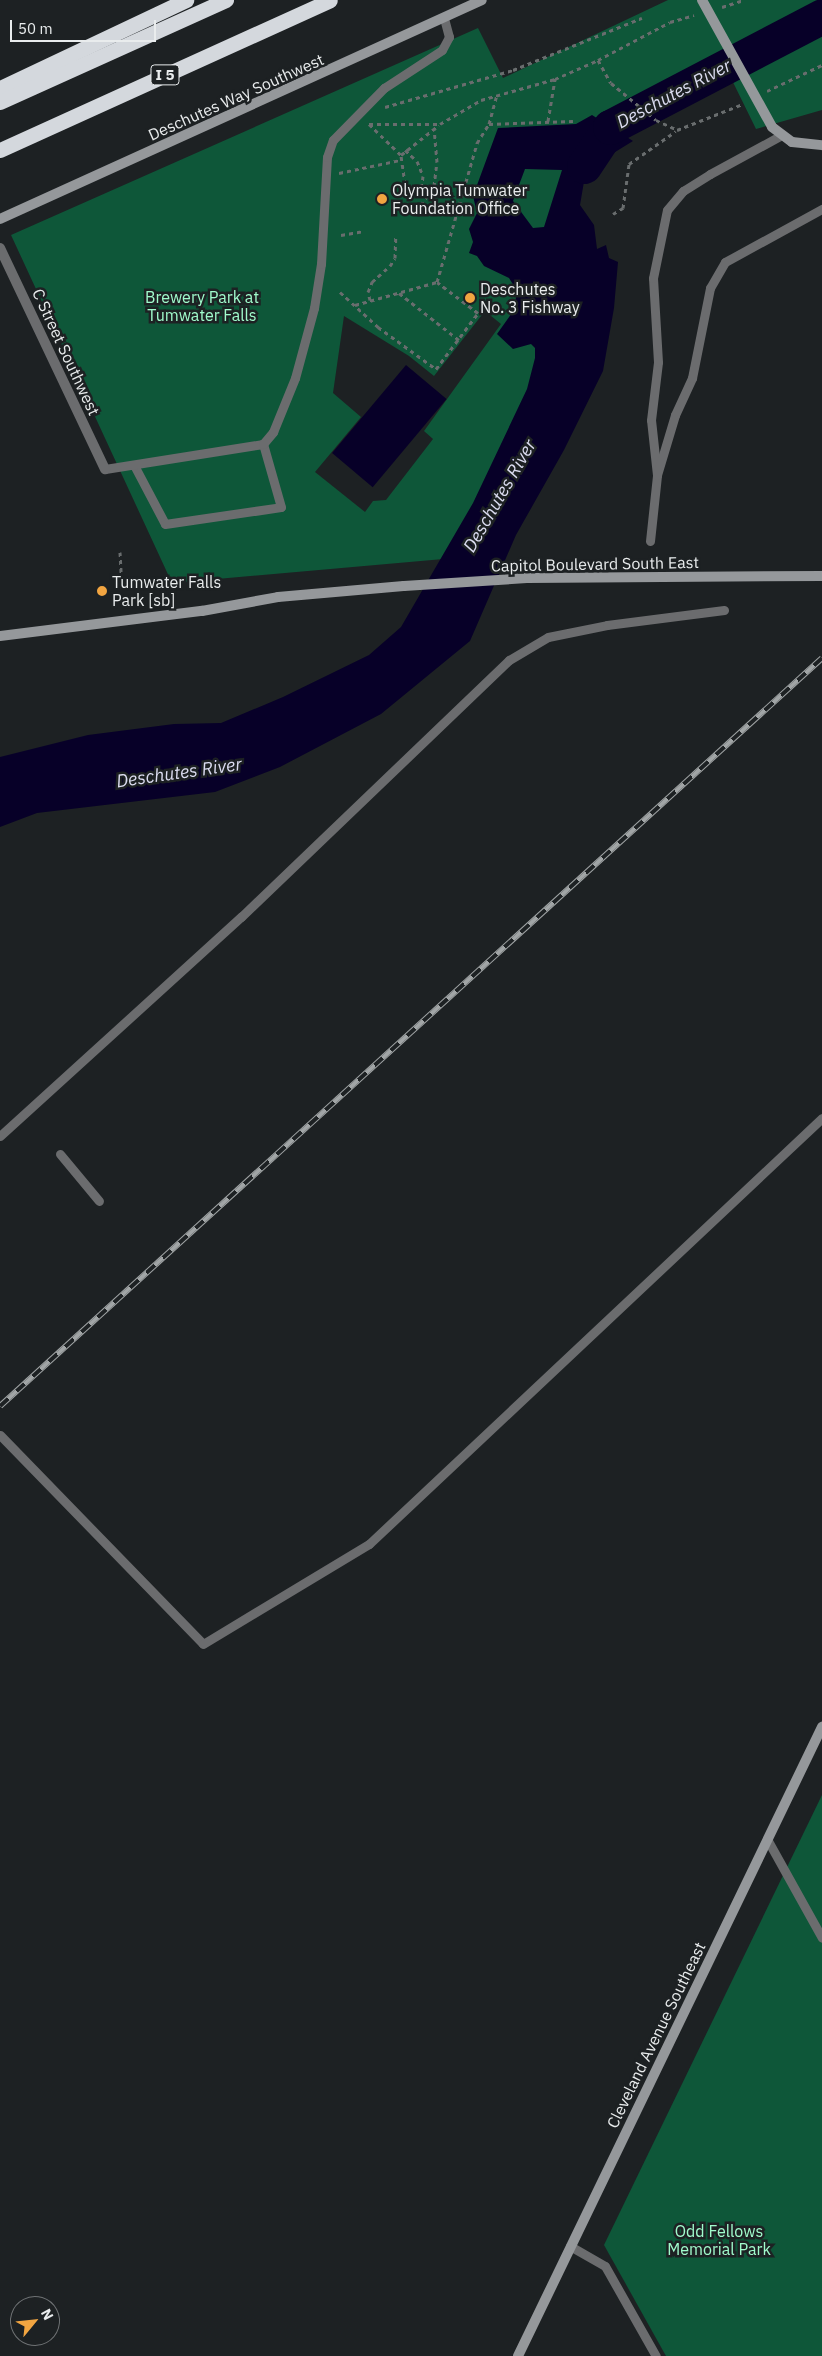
<!DOCTYPE html>
<html>
<head>
<meta charset="utf-8">
<style>
	body { margin:0 }
	#map { position:relative; width:822px; height:2356px; overflow:hidden; background:#1d2123; font-family:"IBM Plex Sans",sans-serif }
	div>[style] { position:absolute }
	.green>* { inset:0; background:#0e5739 }
	.water>* { inset:0; background:#070028; transform-origin:0 0 }
	.river>* { height:35px; margin:-17.5px; padding:0 17.5px; transform-origin:17.5px; border-radius:17.5px; background:#070028 }
	.path>* { height:3px; margin-top:-1.5px; transform-origin:0; background:repeating-linear-gradient(90deg,#696d6e 0 4px,transparent 0 8px) }
	.service>* { height:9px; margin:-4.5px; padding:0 4.5px; transform-origin:4.5px; border-radius:4.5px; background:#6b6c6e }
	.minor>* { height:10px; margin:-5px; padding:0 5px; transform-origin:5px; border-radius:5px; background:#6b6c6e }
	.secondary>* { height:10px; margin:-5px; padding:0 5px; transform-origin:5px; border-radius:5px; background:#95989b }
	.motorway>* { height:15px; margin:-7.5px; padding:0 7.5px; transform-origin:7.5px; border-radius:7.5px; background:#d4d8dd }
	.rail>* { height:5.5px; margin-top:-2.75px; transform-origin:0; background:repeating-linear-gradient(90deg,#1d2123 0 11px,#a1a5a6 0 22px); box-sizing:border-box; border-block:1px solid #a1a5a6 }
	.dots>* { width:14px; height:14px; translate:-50% -50%; box-sizing:border-box; border:2px solid #1d2123; border-radius:50% }
	span { translate:-50% -50%; white-space:nowrap; text-align:center; line-height:1.15; -webkit-text-stroke:5px #1d2123; paint-order:stroke }
	.shield-label span { padding:1px 4px; background:#1d2123; border:1px solid; border-radius:4px; -webkit-text-stroke-width:0 }
	.shield-label { font-size:15px; color:#e9eced; font-weight:700 }
	.street-label { font-size:16px; color:#e9eced }
	.poi-label { font-size:16px; color:#e9eced }
	.left { translate:0 -50%; text-align:left }
	.park-label { font-size:16px; color:#a0fbcc }
	.water-label { font-size:18px; color:#dbdcf0; font-style:italic }
	.north { position:absolute; left:10px; top:2296px; width:50px; height:50px; box-sizing:border-box; background:#1d2123; border:1px solid #6f7274; border-radius:50%; rotate:62deg; font-size:14px; font-weight:700; line-height:20px; text-align:center; color:#e9eced }
	.north::after { content:''; display:block; margin:auto; width:18px; height:22px; background:#f2a541; clip-path:polygon(50% 0,100% 100%,50% 72%,0 100%) }
	.scale { position:absolute; left:10px; top:20px; width:146px; height:22px; box-sizing:border-box; border:2px solid #e9eced; border-top:0; padding-left:6px; font-size:15px; line-height:18px; white-space:nowrap; color:#e9eced; -webkit-text-stroke:4px #1d2123; paint-order:stroke }
</style>
</head>
<body>
<div id="map">
	<div class="green">
		<i style="clip-path:polygon(evenodd,668px 0,822px 0,822px 110px,756px 129px,726px 68px,611px 127px,581px 170px,565px 341px,466px 557px,172px 583px,11px 235px,478px 28px,503px 78px,668px 0,485px 311px,501px 324px,424px 431px,433px 439px,386px 500px,373px 501px,365px 512px,315px 472px,361px 417px,333px 393px,344px 316px,409px 356px,434px 376px,485px 311px)"></i>
		<i style="clip-path:polygon(822px 1795px,822px 2356px,666px 2356px,604px 2245px)"></i>
	</div>
	<div class="water">
		<i style="clip-path:polygon(evenodd,592px 115px,633px 141px,586px 170px,580px 205px,594px 225px,597px 249px,606px 245px,609px 258px,618px 262px,614px 308px,603px 371px,564px 450px,516px 535px,470px 641px,381px 714px,280px 767px,215px 792px,37px 813px,0 827px,0 757px,88px 735px,174px 724px,221px 723px,283px 697px,369px 655px,401px 627px,473px 503px,527px 389px,535px 358px,535px 348px,531px 344px,513px 349px,497px 334px,514px 310px,516px 297px,514px 286px,509px 278px,484px 266px,477px 256px,469px 253px,473px 242px,469px 229px,477px 213px,473px 196px,498px 128px,576px 124px,592px 115px,525px 169px,562px 170px,544px 227px,533px 228px,513px 201px,525px 169px)"></i>
		<i style="left:406px;top:365px;width:53px;height:115px;rotate:40deg"></i>
	</div>
	<div class="river">
		<i style="left:584px;top:166px;width:47px;rotate:-56.3deg"></i>
		<i style="left:610px;top:127px;width:239px;rotate:-27.6deg"></i>
	</div>
	<div class="path">
		<i style="left:722px;top:7px;width:22px;rotate:-18deg"></i>
		<i style="left:598px;top:60px;width:81px;rotate:-27.8deg"></i>
		<i style="left:670px;top:22px;width:25px;rotate:-16deg"></i>
		<i style="left:767px;top:91px;width:61px;rotate:-25.3deg"></i>
		<i style="left:385px;top:107px;width:133px;rotate:-16.1deg"></i>
		<i style="left:513px;top:70px;width:139px;rotate:-22deg"></i>
		<i style="left:548px;top:121px;width:43px;rotate:-80.5deg"></i>
		<i style="left:369px;top:124px;width:71px"></i>
		<i style="left:440px;top:124px;width:48px;rotate:-30.3deg"></i>
		<i style="left:481px;top:100px;width:77px;rotate:-15.8deg"></i>
		<i style="left:555px;top:79px;width:47px;rotate:-23.8deg"></i>
		<i style="left:598px;top:60px;width:26px;rotate:61deg"></i>
		<i style="left:611px;top:83px;width:58px;rotate:39.4deg"></i>
		<i style="left:656px;top:120px;width:23px;rotate:25deg"></i>
		<i style="left:677px;top:130px;width:71px;rotate:-21.5deg"></i>
		<i style="left:369px;top:124px;width:45px;rotate:44.1deg"></i>
		<i style="left:489px;top:124px;width:84px;rotate:-2deg"></i>
		<i style="left:405px;top:150px;width:16px;rotate:43deg"></i>
		<i style="left:417px;top:161px;width:16px;rotate:68deg"></i>
		<i style="left:423px;top:176px;width:23px;rotate:97deg"></i>
		<i style="left:339px;top:173px;width:62px;rotate:-12deg"></i>
		<i style="left:405px;top:184px;width:29px;rotate:-98deg"></i>
		<i style="left:401px;top:155px;width:48px;rotate:-38.3deg"></i>
		<i style="left:421px;top:205px;width:23px;rotate:-56deg"></i>
		<i style="left:434px;top:186px;width:24px;rotate:-83deg"></i>
		<i style="left:437px;top:162px;width:32px;rotate:-95deg"></i>
		<i style="left:613px;top:214px;width:12px;rotate:-31deg"></i>
		<i style="left:623px;top:208px;width:44px;rotate:-82.2deg"></i>
		<i style="left:629px;top:164px;width:57px;rotate:-35.1deg"></i>
		<i style="left:341px;top:235px;width:22px;rotate:-10deg"></i>
		<i style="left:340px;top:292px;width:52px;rotate:42.6deg"></i>
		<i style="left:378px;top:327px;width:72px;rotate:35.9deg"></i>
		<i style="left:436px;top:369px;width:70px;rotate:-53.1deg"></i>
		<i style="left:478px;top:313px;width:51px;rotate:-142.9deg"></i>
		<i style="left:399px;top:293px;width:76px;rotate:38.1deg"></i>
		<i style="left:370px;top:300px;width:8px;rotate:-104deg"></i>
		<i style="left:368px;top:292px;width:11px;rotate:-68deg"></i>
		<i style="left:372px;top:282px;width:24px;rotate:-42deg"></i>
		<i style="left:390px;top:266px;width:9px;rotate:-58deg"></i>
		<i style="left:395px;top:258px;width:23px;rotate:-88deg"></i>
		<i style="left:355px;top:305px;width:85px;rotate:-15.7deg"></i>
		<i style="left:437px;top:282px;width:145px;rotate:-73.9deg"></i>
		<i style="left:477px;top:143px;width:22px;rotate:-58deg"></i>
		<i style="left:489px;top:124px;width:30px;rotate:-75deg"></i>
		<i style="left:120px;top:552px;width:36px;rotate:87deg"></i>
	</div>
	<div class="service">
		<i style="left:135px;top:467px;width:64px;rotate:62.2deg"></i>
		<i style="left:165px;top:524px;width:117px;rotate:-8.3deg"></i>
		<i style="left:281px;top:507px;width:66px;rotate:-105.9deg"></i>
		<i style="left:105px;top:469px;width:160px;rotate:-9deg"></i>
		<i style="left:263px;top:444px;width:16px;rotate:-50deg"></i>
		<i style="left:273px;top:432px;width:58px;rotate:-67.8deg"></i>
		<i style="left:295px;top:378px;width:73px;rotate:-74.8deg"></i>
		<i style="left:314px;top:308px;width:45px;rotate:-81deg"></i>
		<i style="left:321px;top:264px;width:107px;rotate:-86.8deg"></i>
		<i style="left:327px;top:157px;width:18px;rotate:-71deg"></i>
		<i style="left:333px;top:140px;width:73px;rotate:-45.6deg"></i>
		<i style="left:384px;top:88px;width:69px;rotate:-33.2deg"></i>
		<i style="left:442px;top:50px;width:15px;rotate:-62deg"></i>
		<i style="left:449px;top:37px;width:20px;rotate:-105deg"></i>
		<i style="left:657px;top:475px;width:55px;rotate:-96.2deg"></i>
		<i style="left:651px;top:420px;width:58px;rotate:-83.1deg"></i>
		<i style="left:658px;top:362px;width:84px;rotate:-93.4deg"></i>
		<i style="left:653px;top:278px;width:69px;rotate:-78.4deg"></i>
		<i style="left:667px;top:210px;width:25px;rotate:-50deg"></i>
		<i style="left:683px;top:191px;width:32px;rotate:-32deg"></i>
		<i style="left:710px;top:174px;width:80px;rotate:-28.5deg"></i>
		<i style="left:650px;top:541px;width:66px;rotate:-83.9deg"></i>
		<i style="left:657px;top:475px;width:63px;rotate:-73.3deg"></i>
		<i style="left:675px;top:415px;width:41px;rotate:-65.3deg"></i>
		<i style="left:692px;top:378px;width:92px;rotate:-78.7deg"></i>
		<i style="left:710px;top:288px;width:30px;rotate:-60deg"></i>
		<i style="left:725px;top:262px;width:111px;rotate:-28.7deg"></i>
		<i style="left:0;top:1136px;width:326px;rotate:-42.3deg"></i>
		<i style="left:241px;top:917px;width:371px;rotate:-43.8deg"></i>
		<i style="left:509px;top:660px;width:45px;rotate:-30.5deg"></i>
		<i style="left:548px;top:637px;width:60px;rotate:-11.5deg"></i>
		<i style="left:607px;top:625px;width:118px;rotate:-7.3deg"></i>
		<i style="left:60px;top:1154px;width:61px;rotate:50.3deg"></i>
		<i style="left:0;top:1435px;width:291px;rotate:45.8deg"></i>
		<i style="left:203px;top:1644px;width:194px;rotate:-31.1deg"></i>
		<i style="left:369px;top:1544px;width:622px;rotate:-43.24deg"></i>
		<i style="left:767px;top:1839px;width:113px;rotate:60.9deg"></i>
		<i style="left:570px;top:2246px;width:40px;rotate:29.7deg"></i>
		<i style="left:605px;top:2266px;width:103px;rotate:60.5deg"></i>
	</div>
	<div class="minor">
		<i style="left:0;top:248px;width:245px;rotate:64.6deg"></i>
	</div>
	<div class="secondary">
		<i style="left:702px;top:0;width:145px;rotate:61.1deg"></i>
		<i style="left:772px;top:127px;width:25px;rotate:37deg"></i>
		<i style="left:792px;top:142px;width:30px;rotate:6deg"></i>
		<i style="left:0;top:219px;width:529px;rotate:-24.43deg"></i>
		<i style="left:0;top:636px;width:204px;rotate:-7.1deg"></i>
		<i style="left:202px;top:611px;width:77px;rotate:-10.4deg"></i>
		<i style="left:278px;top:597px;width:126px;rotate:-5deg"></i>
		<i style="left:404px;top:586px;width:123px;rotate:-3.7deg"></i>
		<i style="left:527px;top:578px;width:295px;rotate:-0.4deg"></i>
		<i style="left:518px;top:2356px;width:699px;rotate:-64.21deg"></i>
	</div>
	<div class="motorway">
		<i style="left:0;top:88px;width:206px;rotate:-25.3deg"></i>
		<i style="left:0;top:102px;width:248px;rotate:-24.3deg"></i>
		<i style="left:0;top:150px;width:362px;rotate:-24.4deg"></i>
	</div>
	<div class="rail">
		<i style="left:0;top:1406px;width:1111px;rotate:-42.3deg"></i>
	</div>
	<div class="dots">
		<i style="left:382px;top:199px;background:#f2a541"></i>
		<i style="left:470px;top:298px;background:#f2a541"></i>
		<i style="left:102px;top:591px;background:#f2a541"></i>
	</div>
	<div class="shield-label">
		<span style="left:165px;top:75px">I 5</span>
	</div>
	<div class="street-label">
		<span style="left:236px;top:97px;rotate:-24deg">Deschutes Way Southwest</span>
		<span style="left:66px;top:352px;rotate:65deg">C Street Southwest</span>
		<span style="left:595px;top:564px;rotate:-1deg">Capitol Boulevard South East</span>
		<span style="left:656px;top:2035px;rotate:-64deg">Cleveland Avenue Southeast</span>
	</div>
	<div class="poi-label">
		<span class="left" style="left:392px;top:199px">Olympia Tumwater<br>Foundation Office</span>
		<span class="left" style="left:480px;top:298px">Deschutes<br>No. 3 Fishway</span>
		<span class="left" style="left:112px;top:591px">Tumwater Falls<br>Park [sb]</span>
	</div>
	<div class="park-label">
		<span style="left:202px;top:306px">Brewery Park at<br>Tumwater Falls</span>
		<span style="left:719px;top:2240px">Odd Fellows<br>Memorial Park</span>
	</div>
	<div class="water-label">
		<span style="left:674px;top:94px;rotate:-28deg">Deschutes River</span>
		<span style="left:500px;top:496px;rotate:-60deg">Deschutes River</span>
		<span style="left:179px;top:773px;rotate:-8deg">Deschutes River</span>
	</div>
	<div class="north">N</div>
	<div class="scale">50 m</div>
</div>
</body>
</html>
